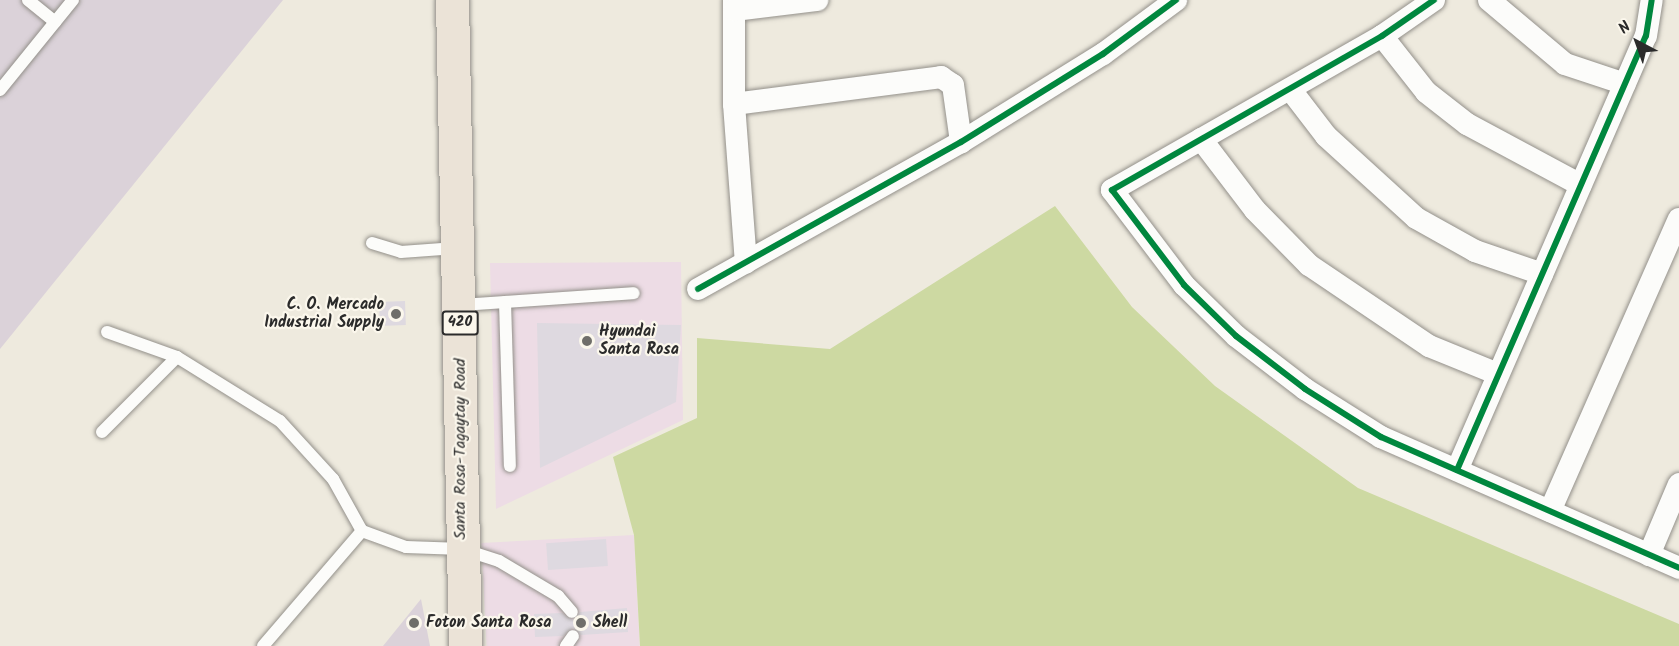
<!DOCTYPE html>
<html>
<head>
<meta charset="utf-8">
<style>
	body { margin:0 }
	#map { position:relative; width:1679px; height:646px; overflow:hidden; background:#eeeade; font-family:Kalam,sans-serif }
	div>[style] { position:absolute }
	.built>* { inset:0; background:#eddce5; transform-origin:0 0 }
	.industrial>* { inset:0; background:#dbd2d9 }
	.green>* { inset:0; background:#cdd9a2 }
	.building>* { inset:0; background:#ded9e0; transform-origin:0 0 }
	.roads { filter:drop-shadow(0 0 2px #93908a) drop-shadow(0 0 2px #93908a) }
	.service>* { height:12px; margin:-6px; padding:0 6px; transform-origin:6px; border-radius:6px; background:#fcfcfa }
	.minor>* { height:22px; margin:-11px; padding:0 11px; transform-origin:11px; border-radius:11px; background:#fcfcfa }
	.primary>* { height:33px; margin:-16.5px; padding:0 16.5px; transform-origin:16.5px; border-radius:16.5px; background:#ebe3d7 }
	.cycleway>* { height:6px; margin:-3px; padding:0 3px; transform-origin:3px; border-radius:3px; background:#00873e }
	.dots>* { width:16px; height:16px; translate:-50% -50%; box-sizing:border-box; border:3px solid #fbf7ec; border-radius:50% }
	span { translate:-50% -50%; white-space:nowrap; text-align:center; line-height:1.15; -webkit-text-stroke:4.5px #fbf7ec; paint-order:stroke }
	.shield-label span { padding:2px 4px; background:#fbf7ec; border:2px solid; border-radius:4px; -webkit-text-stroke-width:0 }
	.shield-label { font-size:15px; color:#2b2b2b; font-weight:700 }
	.poi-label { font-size:16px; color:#2b2b2b; font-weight:700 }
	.right { translate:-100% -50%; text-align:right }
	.left { translate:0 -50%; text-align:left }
	.street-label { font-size:16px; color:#2b2b2b }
	.north { position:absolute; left:1607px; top:12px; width:60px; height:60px; -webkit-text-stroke:4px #fbf7ec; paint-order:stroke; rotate:319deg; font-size:16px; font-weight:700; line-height:24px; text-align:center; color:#2b2b2b }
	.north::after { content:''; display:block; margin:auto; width:21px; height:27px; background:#2b2b2b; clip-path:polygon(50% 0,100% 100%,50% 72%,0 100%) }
</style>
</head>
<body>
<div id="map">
	<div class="built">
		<i style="clip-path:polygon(681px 262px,683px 420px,496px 509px,490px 263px)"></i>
		<i style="left:634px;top:535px;width:111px;height:153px;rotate:87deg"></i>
	</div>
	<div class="industrial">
		<i style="clip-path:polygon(0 0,283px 0,0 349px)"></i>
		<i style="clip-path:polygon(421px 599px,430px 646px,383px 646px)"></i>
	</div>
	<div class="green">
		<i style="clip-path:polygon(1055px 206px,1132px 307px,1215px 386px,1358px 488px,1679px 624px,1679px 646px,640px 646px,634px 535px,613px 457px,697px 418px,697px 338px,830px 349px)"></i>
	</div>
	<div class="building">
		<i style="left:405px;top:301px;width:24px;height:26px;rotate:88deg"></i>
		<i style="clip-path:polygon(537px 323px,681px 325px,676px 402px,540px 468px)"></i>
		<i style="left:606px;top:539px;width:27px;height:60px;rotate:86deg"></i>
		<i style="clip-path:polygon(627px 608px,628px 632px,581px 635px,573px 628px,563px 636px,535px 637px,534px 614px,562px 613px,573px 620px,580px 612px)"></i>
	</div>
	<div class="roads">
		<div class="service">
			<i style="left:28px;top:0;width:35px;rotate:39deg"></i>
			<i style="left:0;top:90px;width:116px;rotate:-51deg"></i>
			<i style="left:372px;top:243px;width:30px;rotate:17deg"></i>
			<i style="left:401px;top:252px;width:55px;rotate:-4.2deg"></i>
			<i style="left:505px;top:302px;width:164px;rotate:88.3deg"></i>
			<i style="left:460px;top:305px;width:174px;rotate:-3.9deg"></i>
			<i style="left:107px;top:332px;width:74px;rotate:19.7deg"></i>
			<i style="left:177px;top:357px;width:121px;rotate:31.9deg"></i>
			<i style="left:280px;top:421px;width:79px;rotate:47.6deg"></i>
			<i style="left:333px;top:479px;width:60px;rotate:60.9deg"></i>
			<i style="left:362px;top:531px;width:47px;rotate:20deg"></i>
			<i style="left:406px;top:547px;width:56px;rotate:2deg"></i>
			<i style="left:462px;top:549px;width:39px;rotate:18deg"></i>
			<i style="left:499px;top:561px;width:69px;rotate:30.7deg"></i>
			<i style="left:558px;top:596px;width:21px;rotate:49deg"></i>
			<i style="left:102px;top:432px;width:106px;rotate:-45deg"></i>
			<i style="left:263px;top:646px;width:152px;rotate:-49.3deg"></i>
			<i style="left:566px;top:646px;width:12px;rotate:-55deg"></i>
		</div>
		<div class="minor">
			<i style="left:734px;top:0;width:104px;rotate:90deg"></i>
			<i style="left:734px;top:104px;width:159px;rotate:85.7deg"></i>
			<i style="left:1434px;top:0;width:63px;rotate:145.3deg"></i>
			<i style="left:1382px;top:36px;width:311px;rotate:150.3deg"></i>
			<i style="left:1112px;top:190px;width:119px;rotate:52.8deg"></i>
			<i style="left:1184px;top:285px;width:73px;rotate:44.4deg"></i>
			<i style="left:1236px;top:336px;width:87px;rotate:37.5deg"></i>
			<i style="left:1305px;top:389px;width:90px;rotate:32.3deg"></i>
			<i style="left:1381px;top:437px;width:326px;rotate:23.7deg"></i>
			<i style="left:1489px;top:0;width:99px;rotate:40.1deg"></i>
			<i style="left:1565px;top:64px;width:63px;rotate:18.4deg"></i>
			<i style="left:735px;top:10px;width:83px;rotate:-7deg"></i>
			<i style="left:1382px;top:36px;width:71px;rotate:51.8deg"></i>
			<i style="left:1426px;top:92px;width:52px;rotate:38deg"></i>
			<i style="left:1467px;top:124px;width:129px;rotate:28.2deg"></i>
			<i style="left:1290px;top:89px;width:59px;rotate:52.5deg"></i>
			<i style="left:1326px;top:136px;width:122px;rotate:42.3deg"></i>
			<i style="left:1416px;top:218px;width:68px;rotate:29.2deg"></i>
			<i style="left:1475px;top:251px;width:71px;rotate:18.9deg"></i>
			<i style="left:734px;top:104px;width:209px;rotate:-7.4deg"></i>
			<i style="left:941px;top:77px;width:14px;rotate:34deg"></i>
			<i style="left:953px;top:85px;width:58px;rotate:82deg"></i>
			<i style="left:1201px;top:139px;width:89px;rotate:52.7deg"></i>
			<i style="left:1255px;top:210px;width:77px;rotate:45.5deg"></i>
			<i style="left:1309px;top:265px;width:145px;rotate:34deg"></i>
			<i style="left:1429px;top:346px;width:74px;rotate:22.1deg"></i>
			<i style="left:698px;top:289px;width:301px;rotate:-29.2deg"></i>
			<i style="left:961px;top:142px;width:167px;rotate:-31.8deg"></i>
			<i style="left:1103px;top:54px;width:91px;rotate:-36.5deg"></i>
			<i style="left:1457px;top:470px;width:473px;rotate:-66.5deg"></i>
			<i style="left:1646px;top:36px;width:36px;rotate:-81deg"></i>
			<i style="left:1550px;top:511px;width:319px;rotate:-66.2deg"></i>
			<i style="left:1649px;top:555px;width:77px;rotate:-67.1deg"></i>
		</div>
		<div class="primary">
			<i style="left:452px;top:0;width:646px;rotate:88.85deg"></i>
		</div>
	</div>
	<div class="cycleway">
		<i style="left:1434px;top:0;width:63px;rotate:145.3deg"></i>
		<i style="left:1382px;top:36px;width:311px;rotate:150.3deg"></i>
		<i style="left:1112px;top:190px;width:119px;rotate:52.8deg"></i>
		<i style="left:1184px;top:285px;width:73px;rotate:44.4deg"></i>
		<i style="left:1236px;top:336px;width:87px;rotate:37.5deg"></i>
		<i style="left:1305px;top:389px;width:90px;rotate:32.3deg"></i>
		<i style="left:1381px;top:437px;width:326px;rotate:23.7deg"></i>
		<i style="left:698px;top:289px;width:301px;rotate:-29.2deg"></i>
		<i style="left:961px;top:142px;width:167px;rotate:-31.8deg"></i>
		<i style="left:1103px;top:54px;width:91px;rotate:-36.5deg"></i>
		<i style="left:1457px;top:470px;width:473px;rotate:-66.5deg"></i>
		<i style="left:1646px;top:36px;width:36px;rotate:-81deg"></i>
	</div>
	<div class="dots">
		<i style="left:396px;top:314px;background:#6f6e6a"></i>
		<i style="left:587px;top:341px;background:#6f6e6a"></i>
		<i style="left:414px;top:623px;background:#6f6e6a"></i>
		<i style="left:581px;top:623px;background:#6f6e6a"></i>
	</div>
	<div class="shield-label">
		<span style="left:460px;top:323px">420</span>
	</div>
	<div class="poi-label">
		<span class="right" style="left:384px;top:314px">C. O. Mercado<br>Industrial Supply</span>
		<span class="left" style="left:599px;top:341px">Hyundai<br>Santa Rosa</span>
		<span class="left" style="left:426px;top:623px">Foton Santa Rosa</span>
		<span class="left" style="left:593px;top:623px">Shell</span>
	</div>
	<div class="street-label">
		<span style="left:461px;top:449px;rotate:-90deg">Santa Rosa-Tagaytay Road</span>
	</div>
	<div class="north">N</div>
</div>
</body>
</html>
